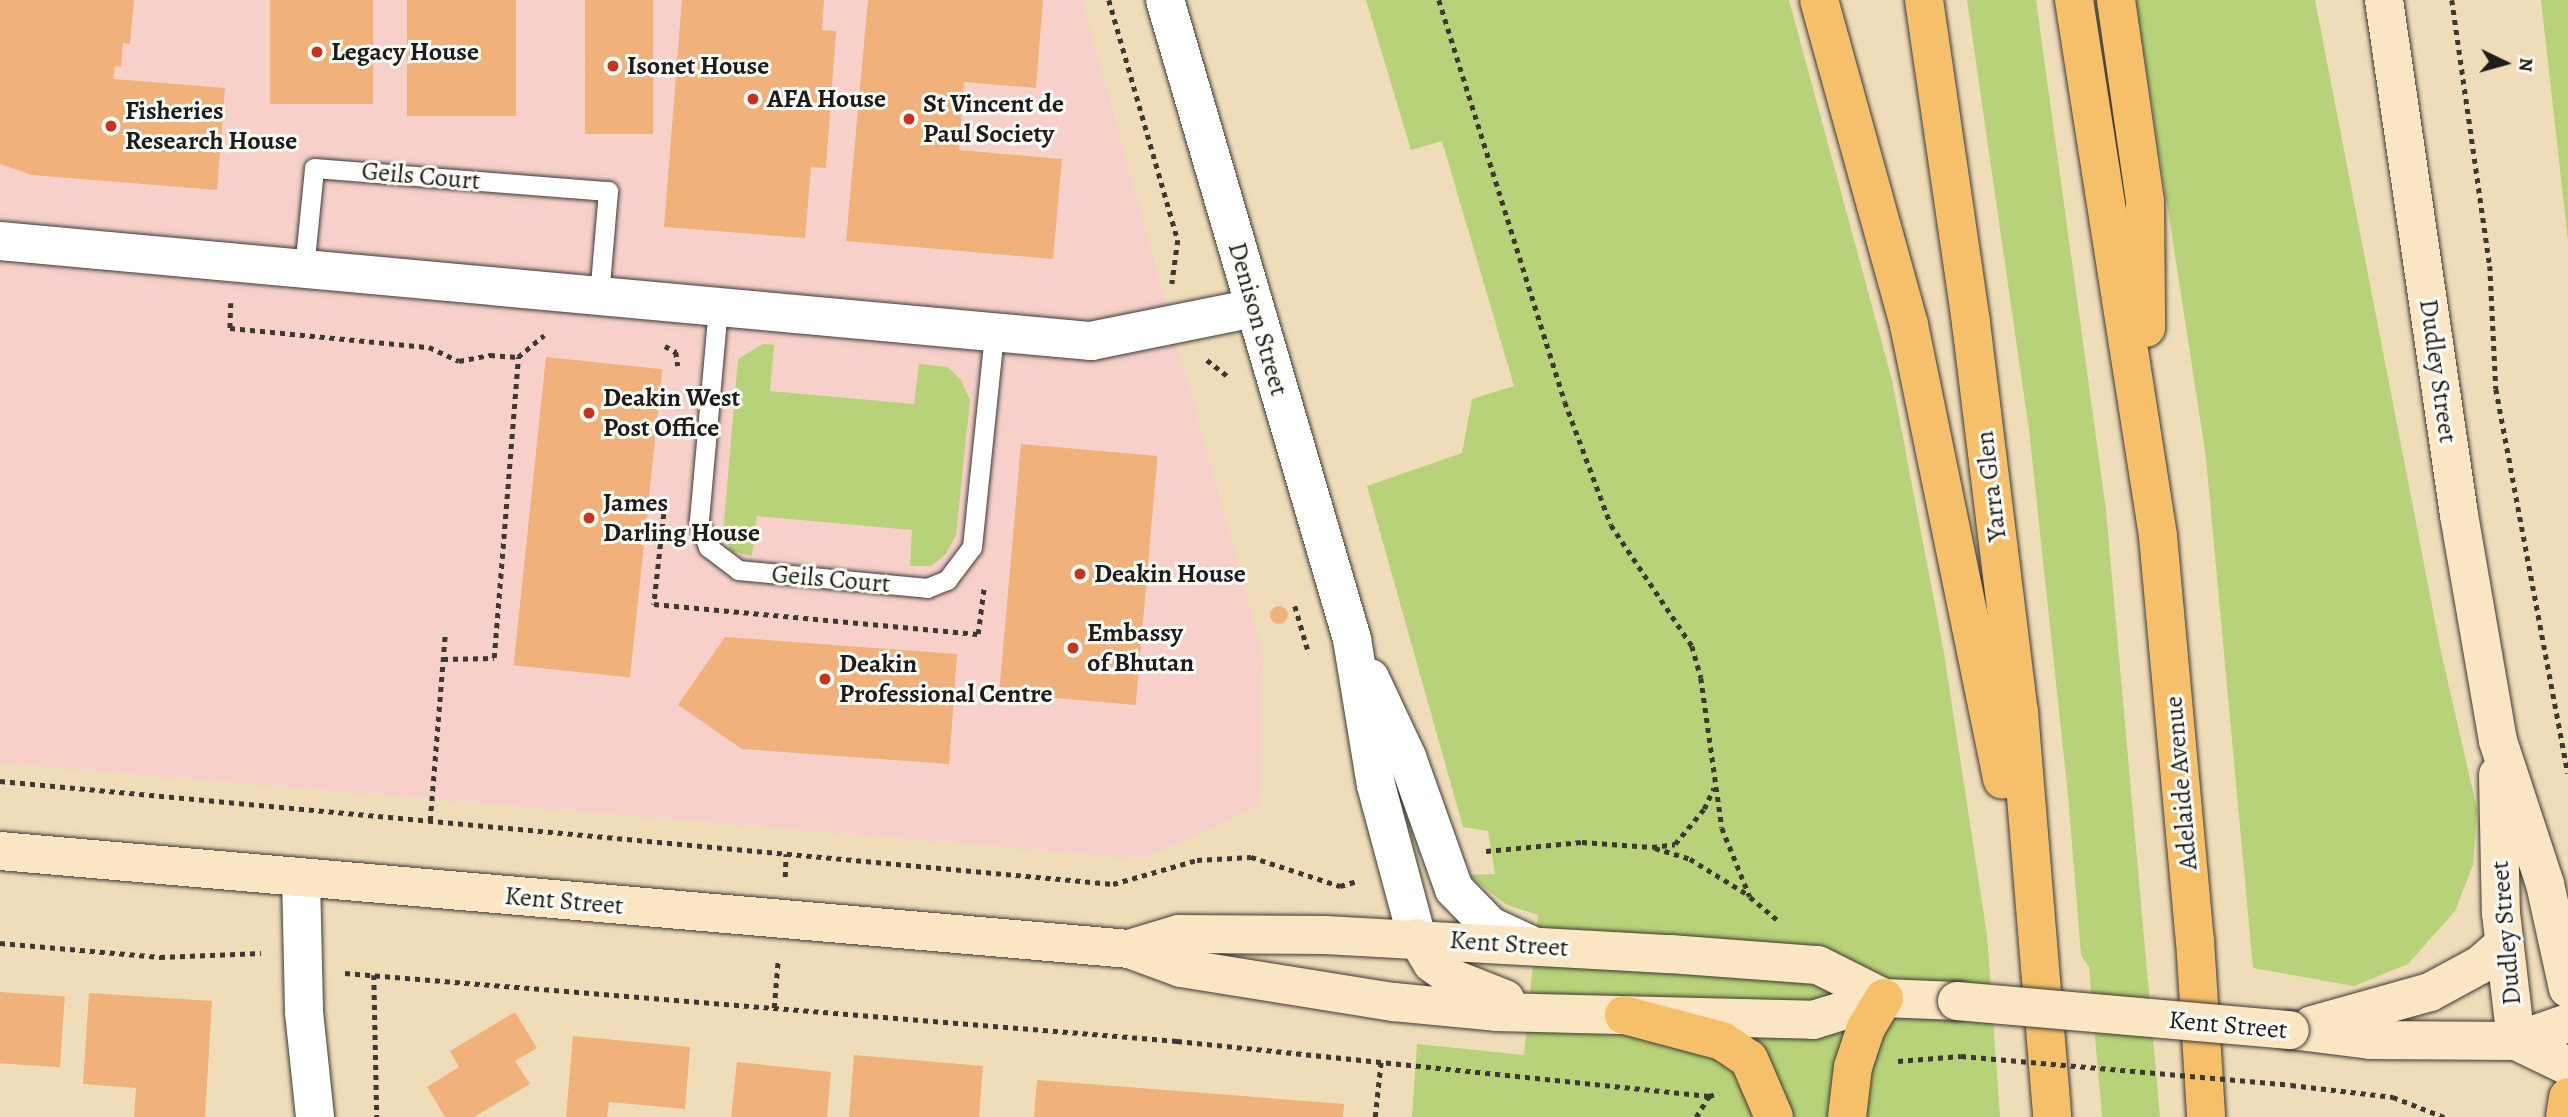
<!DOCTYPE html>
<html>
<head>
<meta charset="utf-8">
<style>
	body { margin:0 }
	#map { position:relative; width:2568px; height:1117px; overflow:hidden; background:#efddba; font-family:Alegreya,serif }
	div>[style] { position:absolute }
	.built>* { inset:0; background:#f7d0ca }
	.green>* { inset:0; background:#b7d278 }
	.building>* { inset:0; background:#f0b17b; transform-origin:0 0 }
	.round { border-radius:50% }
	.path>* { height:4.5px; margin-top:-2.25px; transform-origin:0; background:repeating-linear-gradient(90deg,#3c3934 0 5px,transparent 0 10px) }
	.roads { filter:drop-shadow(0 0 2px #3c3934) drop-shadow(0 0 2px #3c3934) }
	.service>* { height:19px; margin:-9.5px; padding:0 9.5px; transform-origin:9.5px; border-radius:9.5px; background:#fff }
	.minor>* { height:38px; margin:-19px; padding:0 19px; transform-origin:19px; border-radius:19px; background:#fff }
	.tertiary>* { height:38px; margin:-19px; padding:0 19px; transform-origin:19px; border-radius:19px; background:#fff }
	.secondary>* { height:38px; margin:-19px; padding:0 19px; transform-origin:19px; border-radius:19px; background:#fbe6c4 }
	.motorway>* { height:38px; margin:-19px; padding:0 19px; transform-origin:19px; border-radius:19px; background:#f6c06b }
	.path-bridge>* { height:4.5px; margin-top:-2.25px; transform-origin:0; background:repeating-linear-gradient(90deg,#3c3934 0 5px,transparent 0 10px) }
	.bridges { filter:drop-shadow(0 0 2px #3c3934) drop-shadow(0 0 2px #3c3934) }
	.secondary-bridge>* { height:38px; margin:-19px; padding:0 19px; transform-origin:19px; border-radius:19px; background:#fbe6c4 }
	.dots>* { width:19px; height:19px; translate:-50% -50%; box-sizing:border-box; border:4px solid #fdfcf7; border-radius:50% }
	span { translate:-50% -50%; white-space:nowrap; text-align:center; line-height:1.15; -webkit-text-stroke:6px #fdfcf7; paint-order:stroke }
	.poi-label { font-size:26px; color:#1c1c1c; font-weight:700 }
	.left { translate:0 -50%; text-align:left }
	.street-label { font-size:26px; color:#1c1c1c }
	.north { position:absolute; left:2470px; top:28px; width:70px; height:70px; -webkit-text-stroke:5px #fdfcf7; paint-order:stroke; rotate:95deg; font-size:19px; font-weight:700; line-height:28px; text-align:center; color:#1c1c1c }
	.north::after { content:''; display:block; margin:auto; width:24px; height:32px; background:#1c1c1c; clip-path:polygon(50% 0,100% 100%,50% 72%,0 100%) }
</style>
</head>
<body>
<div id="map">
	<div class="built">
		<i style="clip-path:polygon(0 0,1082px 0,1263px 654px,1259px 805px,1145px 859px,0 763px)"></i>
	</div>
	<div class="green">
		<i style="clip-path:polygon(1366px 0,1789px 0,1892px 380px,1944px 653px,1987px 935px,2000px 1117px,1412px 1117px,1417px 1044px,1524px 1055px,1538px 915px,1507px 905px,1468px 875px,1495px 874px,1488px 831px,1463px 827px,1367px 486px,1462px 453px,1472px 399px,1514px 386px,1442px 141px,1411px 150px)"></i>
		<i style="clip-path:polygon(1967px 0,2036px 0,2106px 510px,2160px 1117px,2102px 1117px,2089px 967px,2081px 955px,2068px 795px,2029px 430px)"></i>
		<i style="clip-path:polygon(2136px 0,2315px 0,2441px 652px,2477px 809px,2473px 865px,2455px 911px,2408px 964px,2354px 986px,2253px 968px,2206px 458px)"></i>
		<i style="clip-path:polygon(2541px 0,2568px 0,2568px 241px)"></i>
		<i style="clip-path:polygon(763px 344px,774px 345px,770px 391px,914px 404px,919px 364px,948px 367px,961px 380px,970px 400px,956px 535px,946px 554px,931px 566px,910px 566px,912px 530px,757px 516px,752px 556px,731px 551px,723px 533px,738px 359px)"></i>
	</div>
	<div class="building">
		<i style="clip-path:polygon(0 0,134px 0,130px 44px,123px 43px,121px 67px,115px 66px,113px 79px,225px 88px,217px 190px,32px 175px,0 164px)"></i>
		<i style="left:270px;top:0;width:103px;height:104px"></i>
		<i style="left:407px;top:0;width:109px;height:116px"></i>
		<i style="left:585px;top:0;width:68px;height:134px"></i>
		<i style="clip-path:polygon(682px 0,824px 0,822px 30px,836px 31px,826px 168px,811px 167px,805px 238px,664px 227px)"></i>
		<i style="clip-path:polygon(868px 0,1043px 0,1036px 88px,964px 82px,959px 150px,1062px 159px,1053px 259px,846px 241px)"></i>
		<i style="left:546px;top:357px;width:117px;height:310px;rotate:6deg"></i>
		<i style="left:1021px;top:444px;width:137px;height:250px;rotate:5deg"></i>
		<i class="round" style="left:1270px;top:606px;width:18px;height:18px"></i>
		<i style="clip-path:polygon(725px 637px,957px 654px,949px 764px,742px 749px,678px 705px)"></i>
		<i style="left:0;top:992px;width:65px;height:71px;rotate:4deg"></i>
		<i style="clip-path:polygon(89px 993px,212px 1001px,205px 1117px,134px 1117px,136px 1088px,83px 1084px)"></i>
		<i style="clip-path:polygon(515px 1012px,537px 1048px,515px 1061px,530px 1084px,474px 1117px,445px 1117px,427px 1087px,459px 1067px,450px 1051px)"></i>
		<i style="clip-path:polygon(573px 1036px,690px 1047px,685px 1109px,609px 1102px,607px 1117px,566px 1117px)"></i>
		<i style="clip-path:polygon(854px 1055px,983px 1066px,979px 1117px,849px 1117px)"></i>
		<i style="clip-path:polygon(737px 1062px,831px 1072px,827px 1117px,731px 1117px)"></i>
		<i style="clip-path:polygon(1037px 1080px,1344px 1104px,1343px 1117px,1034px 1117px)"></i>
	</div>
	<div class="path">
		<i style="left:1109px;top:0;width:250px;rotate:74deg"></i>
		<i style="left:1178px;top:240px;width:44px;rotate:97.8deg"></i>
		<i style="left:1439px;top:0;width:421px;rotate:72.6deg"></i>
		<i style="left:1565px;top:402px;width:131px;rotate:69.5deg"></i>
		<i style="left:1611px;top:525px;width:146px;rotate:56.2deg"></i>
		<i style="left:1692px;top:646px;width:33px;rotate:74deg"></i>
		<i style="left:1701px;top:678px;width:151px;rotate:82deg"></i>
		<i style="left:1722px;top:828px;width:74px;rotate:67.9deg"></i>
		<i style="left:1750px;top:897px;width:35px;rotate:40deg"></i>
		<i style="left:2452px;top:0;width:269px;rotate:81.9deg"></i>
		<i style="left:2490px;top:266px;width:123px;rotate:87.2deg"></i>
		<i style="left:2496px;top:389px;width:391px;rotate:79.4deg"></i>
		<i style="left:231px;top:303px;width:25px;rotate:92deg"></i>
		<i style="left:230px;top:328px;width:200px;rotate:5.5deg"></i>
		<i style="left:429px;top:347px;width:33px;rotate:25deg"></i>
		<i style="left:459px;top:361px;width:32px;rotate:-11deg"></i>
		<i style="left:490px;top:355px;width:28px;rotate:4deg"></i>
		<i style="left:665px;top:346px;width:13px;rotate:29deg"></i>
		<i style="left:676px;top:352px;width:14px;rotate:82deg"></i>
		<i style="left:1207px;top:360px;width:29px;rotate:38deg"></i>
		<i style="left:664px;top:514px;width:91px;rotate:96.3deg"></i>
		<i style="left:654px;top:604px;width:325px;rotate:5.3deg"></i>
		<i style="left:978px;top:634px;width:47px;rotate:-82.7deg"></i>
		<i style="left:1295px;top:606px;width:50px;rotate:73.7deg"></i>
		<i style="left:443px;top:659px;width:51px;rotate:-1.1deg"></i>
		<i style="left:494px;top:658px;width:302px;rotate:-85.4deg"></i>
		<i style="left:518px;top:357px;width:34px;rotate:-40deg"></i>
		<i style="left:0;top:781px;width:1118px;rotate:5.29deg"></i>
		<i style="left:1113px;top:884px;width:87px;rotate:-15.9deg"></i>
		<i style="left:1197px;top:860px;width:54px;rotate:-3.2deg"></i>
		<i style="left:1251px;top:857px;width:94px;rotate:18deg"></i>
		<i style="left:1340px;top:886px;width:19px;rotate:-16deg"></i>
		<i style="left:430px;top:821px;width:188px;rotate:-85.4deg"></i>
		<i style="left:1655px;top:848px;width:37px;rotate:17deg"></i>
		<i style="left:1690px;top:859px;width:70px;rotate:31.7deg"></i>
		<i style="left:1486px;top:851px;width:96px;rotate:-5.4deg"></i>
		<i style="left:1582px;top:842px;width:70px;rotate:4.1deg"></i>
		<i style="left:1652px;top:847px;width:23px;rotate:-7deg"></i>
		<i style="left:1675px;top:844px;width:45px;rotate:-50.4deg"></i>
		<i style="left:1704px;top:809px;width:23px;rotate:-65deg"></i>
		<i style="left:785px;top:877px;width:23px;rotate:-88deg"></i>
		<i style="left:0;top:943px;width:161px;rotate:5deg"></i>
		<i style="left:160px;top:957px;width:101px;rotate:-2.3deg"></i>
		<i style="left:345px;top:973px;width:835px;rotate:4.67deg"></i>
		<i style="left:1177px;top:1041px;width:535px;rotate:5.9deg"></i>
		<i style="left:1709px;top:1096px;width:10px;rotate:-17deg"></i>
		<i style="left:374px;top:975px;width:142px;rotate:88.8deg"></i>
		<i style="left:774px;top:1008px;width:49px;rotate:-85.3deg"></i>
		<i style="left:1898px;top:1061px;width:63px;rotate:-4.5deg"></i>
		<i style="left:2291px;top:1085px;width:103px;rotate:6.7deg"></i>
		<i style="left:2393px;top:1097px;width:55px;rotate:21.4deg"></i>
		<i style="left:1375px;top:1117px;width:56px;rotate:-83.9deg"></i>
		<i style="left:1696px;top:1117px;width:25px;rotate:-58deg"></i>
	</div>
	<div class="roads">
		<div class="service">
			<i style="left:304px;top:269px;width:101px;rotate:-84.3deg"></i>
			<i style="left:314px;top:168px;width:295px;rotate:4.5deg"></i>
			<i style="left:608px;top:191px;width:106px;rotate:94.9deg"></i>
			<i style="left:718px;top:307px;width:216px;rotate:95.1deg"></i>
			<i style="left:699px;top:522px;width:27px;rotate:70deg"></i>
			<i style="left:708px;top:547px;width:38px;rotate:37deg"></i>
			<i style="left:738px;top:570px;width:190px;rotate:5.4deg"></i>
			<i style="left:927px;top:588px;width:22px;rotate:-22deg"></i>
			<i style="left:947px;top:580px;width:41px;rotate:-52.9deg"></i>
			<i style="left:972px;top:547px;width:215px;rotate:-84.1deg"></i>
		</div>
		<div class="minor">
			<i style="left:0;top:241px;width:1096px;rotate:5.24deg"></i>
			<i style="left:1091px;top:341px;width:167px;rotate:-11.4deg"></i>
			<i style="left:301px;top:877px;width:135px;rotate:88.7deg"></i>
			<i style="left:304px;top:1012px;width:106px;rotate:84deg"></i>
		</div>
		<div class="tertiary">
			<i style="left:1165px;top:0;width:666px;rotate:73.69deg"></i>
			<i style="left:1352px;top:639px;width:148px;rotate:80.7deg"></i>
			<i style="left:1376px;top:785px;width:158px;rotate:75deg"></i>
			<i style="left:1370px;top:678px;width:87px;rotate:64.9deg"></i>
			<i style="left:1407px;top:757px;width:140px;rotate:70.4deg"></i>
			<i style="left:1454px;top:889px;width:52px;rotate:45.8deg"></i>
			<i style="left:1490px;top:926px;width:45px;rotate:24.9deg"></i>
		</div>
		<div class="secondary">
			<i style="left:2384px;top:0;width:520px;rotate:81.71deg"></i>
			<i style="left:2459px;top:515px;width:229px;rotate:80.2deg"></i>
			<i style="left:2498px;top:741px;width:151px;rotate:71.8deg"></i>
			<i style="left:2545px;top:884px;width:107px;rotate:77.6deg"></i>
			<i style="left:2498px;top:775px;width:138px;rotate:88.8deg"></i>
			<i style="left:2501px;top:913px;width:129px;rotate:83.3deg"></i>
			<i style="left:0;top:851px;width:1133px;rotate:4.96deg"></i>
			<i style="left:1129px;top:949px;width:55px;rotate:20.1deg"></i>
			<i style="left:1181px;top:968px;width:216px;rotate:9.1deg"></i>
			<i style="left:1394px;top:1002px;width:102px;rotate:5.6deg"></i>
			<i style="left:1496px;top:1012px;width:317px;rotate:1.4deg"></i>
			<i style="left:1813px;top:1020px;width:74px;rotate:-17.2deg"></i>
			<i style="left:1884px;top:998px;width:73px;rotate:2.4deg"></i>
			<i style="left:1417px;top:938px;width:29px;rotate:59deg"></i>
			<i style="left:1432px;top:963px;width:27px;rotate:36deg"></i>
			<i style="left:1454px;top:979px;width:55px;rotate:21.4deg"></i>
			<i style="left:1129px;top:949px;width:52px;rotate:-16.7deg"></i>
			<i style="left:1179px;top:934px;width:146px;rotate:0.4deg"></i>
			<i style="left:1325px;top:935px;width:346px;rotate:3.2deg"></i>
			<i style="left:1670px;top:954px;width:148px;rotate:4.3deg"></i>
			<i style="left:1818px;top:965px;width:74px;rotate:26.6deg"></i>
			<i style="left:2312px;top:1025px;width:123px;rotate:-15.6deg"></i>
			<i style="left:2430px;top:992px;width:57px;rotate:-28.4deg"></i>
			<i style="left:2480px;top:965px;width:32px;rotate:-41deg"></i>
			<i style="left:2290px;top:1030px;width:81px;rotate:7.1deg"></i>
			<i style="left:2370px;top:1040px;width:146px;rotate:0.4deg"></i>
			<i style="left:2516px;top:1041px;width:58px;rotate:25.7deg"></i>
			<i style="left:2516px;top:1041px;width:55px;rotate:-19.1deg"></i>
		</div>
		<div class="motorway">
			<i style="left:1819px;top:0;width:337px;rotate:74.5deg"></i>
			<i style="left:1909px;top:325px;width:464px;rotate:78.4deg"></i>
			<i style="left:1924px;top:0;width:326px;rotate:81.7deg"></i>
			<i style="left:1971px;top:323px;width:392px;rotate:83deg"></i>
			<i style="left:2019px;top:712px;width:406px;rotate:85.3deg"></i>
			<i style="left:2074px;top:0;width:543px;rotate:81.09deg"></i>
			<i style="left:2158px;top:536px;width:406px;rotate:84.8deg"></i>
			<i style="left:2195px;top:940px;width:177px;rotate:86.4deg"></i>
			<i style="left:2116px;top:0;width:203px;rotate:81.8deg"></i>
			<i style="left:2145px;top:201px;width:127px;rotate:89.5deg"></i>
			<i style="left:1624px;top:1015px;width:101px;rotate:14.9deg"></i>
			<i style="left:1722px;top:1041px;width:32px;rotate:34deg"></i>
			<i style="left:1749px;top:1059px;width:63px;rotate:66.7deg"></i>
			<i style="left:1847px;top:1117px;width:50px;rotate:-83.2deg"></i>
			<i style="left:1853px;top:1067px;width:41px;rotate:-71.6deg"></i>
			<i style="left:1866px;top:1028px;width:35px;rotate:-59deg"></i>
			<i style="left:2565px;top:1117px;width:20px;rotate:-81deg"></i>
		</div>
	</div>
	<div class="path-bridge">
		<i style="left:1961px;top:1056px;width:331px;rotate:5deg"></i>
	</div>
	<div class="bridges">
		<div class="secondary-bridge">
			<i style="left:1957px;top:1001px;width:334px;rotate:5deg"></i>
		</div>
	</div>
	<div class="dots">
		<i style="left:317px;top:52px;background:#c8321e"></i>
		<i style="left:613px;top:66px;background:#c8321e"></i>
		<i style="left:753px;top:99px;background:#c8321e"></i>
		<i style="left:909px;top:119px;background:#c8321e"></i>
		<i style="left:111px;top:126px;background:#c8321e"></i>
		<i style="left:589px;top:413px;background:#c8321e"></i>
		<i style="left:589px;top:518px;background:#c8321e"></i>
		<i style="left:1080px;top:574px;background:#c8321e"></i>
		<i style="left:1073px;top:648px;background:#c8321e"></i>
		<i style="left:825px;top:679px;background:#c8321e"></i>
	</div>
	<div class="poi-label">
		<span class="left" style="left:331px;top:52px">Legacy House</span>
		<span class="left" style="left:627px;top:66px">Isonet House</span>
		<span class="left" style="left:767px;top:99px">AFA House</span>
		<span class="left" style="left:923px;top:119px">St Vincent de<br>Paul Society</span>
		<span class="left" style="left:125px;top:126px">Fisheries<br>Research House</span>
		<span class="left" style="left:603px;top:413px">Deakin West<br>Post Office</span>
		<span class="left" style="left:603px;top:518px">James<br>Darling House</span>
		<span class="left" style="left:1094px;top:574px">Deakin House</span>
		<span class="left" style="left:1087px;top:648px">Embassy<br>of Bhutan</span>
		<span class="left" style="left:839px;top:679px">Deakin<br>Professional Centre</span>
	</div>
	<div class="street-label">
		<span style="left:421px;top:176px;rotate:5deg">Geils Court</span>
		<span style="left:1258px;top:319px;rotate:74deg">Denison Street</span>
		<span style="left:2438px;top:371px;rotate:82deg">Dudley Street</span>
		<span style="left:1991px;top:486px;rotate:-97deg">Yarra Glen</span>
		<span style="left:831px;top:579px;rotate:5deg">Geils Court</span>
		<span style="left:2181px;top:783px;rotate:-95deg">Adelaide Avenue</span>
		<span style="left:564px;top:901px;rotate:5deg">Kent Street</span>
		<span style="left:2506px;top:933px;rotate:-95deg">Dudley Street</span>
		<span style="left:1509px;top:944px;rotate:4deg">Kent Street</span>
		<span style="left:2228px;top:1025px;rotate:5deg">Kent Street</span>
	</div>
	<div class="north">N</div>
</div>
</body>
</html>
